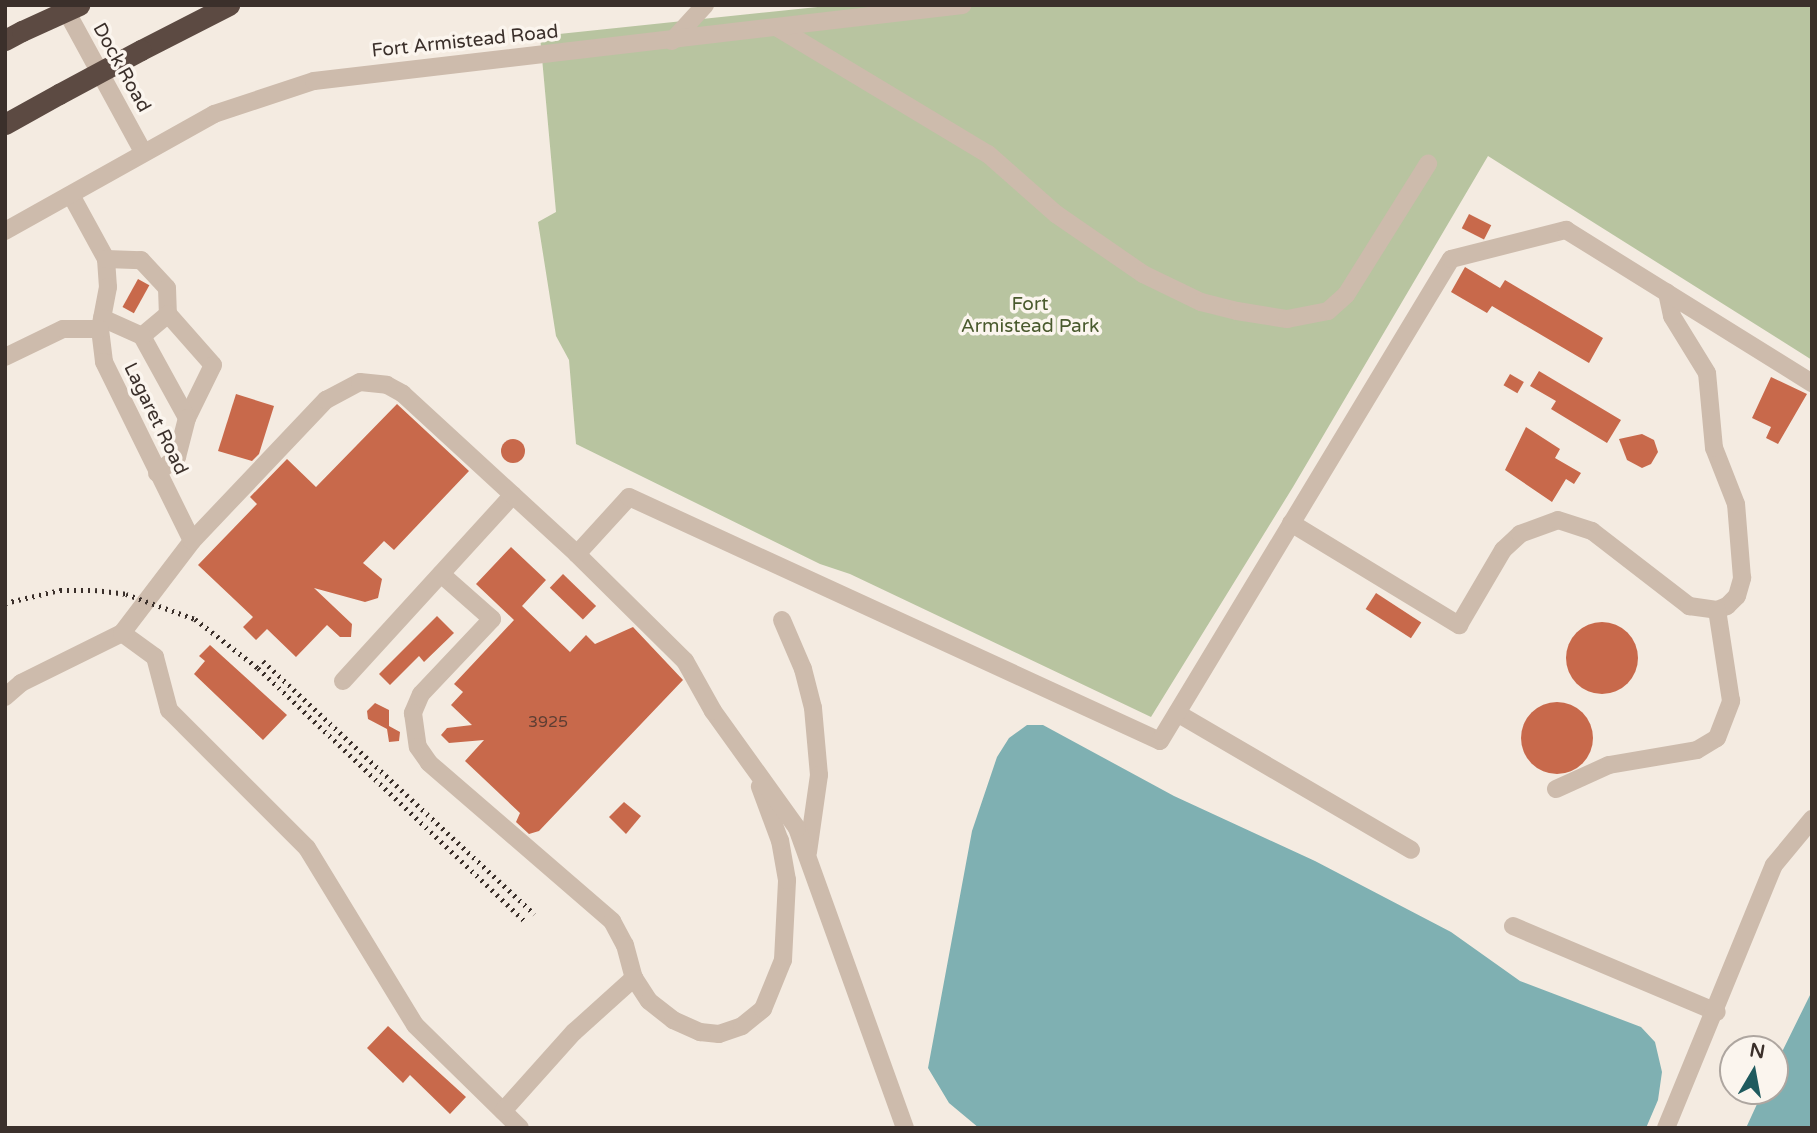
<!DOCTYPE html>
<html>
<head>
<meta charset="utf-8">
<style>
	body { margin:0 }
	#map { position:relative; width:1817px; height:1133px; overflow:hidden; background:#f4ebe1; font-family:"Varela Round",sans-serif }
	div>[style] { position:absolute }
	.green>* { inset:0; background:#b8c4a0 }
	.water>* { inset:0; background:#7fb0b2 }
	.building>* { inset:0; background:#c8694b; transform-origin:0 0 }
	.round { border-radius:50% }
	.minor>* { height:18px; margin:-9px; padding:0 9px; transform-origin:9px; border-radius:9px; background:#cdbbac }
	.highway>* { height:21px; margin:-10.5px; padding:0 10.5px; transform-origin:10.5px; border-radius:10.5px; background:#5c4a42 }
	.rail>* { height:5px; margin-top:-2.5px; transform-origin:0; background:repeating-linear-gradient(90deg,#3b302b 0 2px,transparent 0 7px) }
	.highway-bridge>* { height:21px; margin:-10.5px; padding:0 10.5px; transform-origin:10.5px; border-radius:10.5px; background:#5c4a42 }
	span { translate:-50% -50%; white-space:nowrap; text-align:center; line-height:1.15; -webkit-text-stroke:7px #fbf5ee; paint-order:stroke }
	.number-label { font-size:16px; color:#5e3e33 }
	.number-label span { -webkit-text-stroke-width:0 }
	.street-label { font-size:19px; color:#3b302b }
	.park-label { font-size:19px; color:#4a5a2e }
	.frame { position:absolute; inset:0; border:7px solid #3b302b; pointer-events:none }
	.north { position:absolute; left:1719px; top:1035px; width:70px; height:70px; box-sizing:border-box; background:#fbf5ee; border:2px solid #aea6a0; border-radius:50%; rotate:10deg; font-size:19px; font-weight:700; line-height:28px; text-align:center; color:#3b302b }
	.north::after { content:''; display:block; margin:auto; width:24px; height:32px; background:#1f5a5e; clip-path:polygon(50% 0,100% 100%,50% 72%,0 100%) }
</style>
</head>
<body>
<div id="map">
	<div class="green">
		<i style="clip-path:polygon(837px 5px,1812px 5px,1812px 360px,1488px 156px,1293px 487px,1151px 717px,850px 574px,820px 564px,576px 444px,569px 360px,556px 336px,538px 222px,556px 212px,540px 36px)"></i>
	</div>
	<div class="water">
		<i style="clip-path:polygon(1027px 725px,1043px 725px,1174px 796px,1315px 861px,1451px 932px,1520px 981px,1641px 1027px,1655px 1042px,1662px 1072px,1658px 1100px,1646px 1128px,979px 1128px,949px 1103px,928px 1068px,972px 831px,997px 757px,1009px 738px)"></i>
		<i style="clip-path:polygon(1812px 991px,1812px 1128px,1746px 1128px,1763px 1091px,1775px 1091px,1775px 1066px)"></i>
	</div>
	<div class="building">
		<i style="left:1469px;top:214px;width:25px;height:16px;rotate:27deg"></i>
		<i style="clip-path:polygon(1465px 267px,1500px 288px,1505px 280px,1603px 338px,1589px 363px,1492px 306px,1487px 313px,1451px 292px)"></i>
		<i style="left:138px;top:279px;width:13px;height:32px;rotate:29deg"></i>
		<i style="clip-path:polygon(1539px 371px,1621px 420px,1607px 443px,1551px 409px,1556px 401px,1530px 386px)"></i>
		<i style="left:1510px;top:374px;width:16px;height:13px;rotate:30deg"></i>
		<i style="clip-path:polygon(1771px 377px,1807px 394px,1778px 444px,1766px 438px,1771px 427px,1752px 418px)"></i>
		<i style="clip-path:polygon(236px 394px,274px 406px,259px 454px,252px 461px,218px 451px)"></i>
		<i style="clip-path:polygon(397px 404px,469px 471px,394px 550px,384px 541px,363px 563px,382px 579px,378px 598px,365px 602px,314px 588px,352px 624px,351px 637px,340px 637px,327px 625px,296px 657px,267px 629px,256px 640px,243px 627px,253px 617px,198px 565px,257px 504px,250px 497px,287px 459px,316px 487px)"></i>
		<i style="clip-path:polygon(1526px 427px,1560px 449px,1555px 458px,1581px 473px,1574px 484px,1566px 479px,1552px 502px,1505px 470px)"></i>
		<i style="clip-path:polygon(1642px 434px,1654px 440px,1658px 452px,1651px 464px,1642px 468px,1627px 460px,1619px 439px)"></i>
		<i class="round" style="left:501px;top:439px;width:24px;height:24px"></i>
		<i style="clip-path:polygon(511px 547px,546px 580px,522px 606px,570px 652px,586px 635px,595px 644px,633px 627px,683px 680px,539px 831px,529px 834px,516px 822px,520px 813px,465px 761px,484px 740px,449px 743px,441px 735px,447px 728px,472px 725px,451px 705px,463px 692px,454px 684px,514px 620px,476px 584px)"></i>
		<i style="left:563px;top:574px;width:46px;height:19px;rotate:44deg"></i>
		<i style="left:1376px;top:593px;width:54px;height:19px;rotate:33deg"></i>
		<i style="clip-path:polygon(437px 616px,454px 633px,424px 662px,419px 656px,390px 685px,379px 674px)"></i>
		<i class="round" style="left:1566px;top:622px;width:72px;height:72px"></i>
		<i style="clip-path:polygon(210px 645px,287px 715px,263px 740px,194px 674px,205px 661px,199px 656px)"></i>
		<i class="round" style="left:1521px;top:702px;width:72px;height:72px"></i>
		<i style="clip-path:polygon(375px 703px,389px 710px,389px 726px,400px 732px,399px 741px,389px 742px,387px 729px,368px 719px,367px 711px)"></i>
		<i style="clip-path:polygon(624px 802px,641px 816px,626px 834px,609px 817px)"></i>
		<i style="clip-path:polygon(388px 1026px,466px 1097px,450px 1114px,410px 1075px,403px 1083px,367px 1048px)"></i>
	</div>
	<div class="minor">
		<i style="left:63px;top:5px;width:167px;rotate:61.4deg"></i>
		<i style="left:778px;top:28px;width:245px;rotate:31deg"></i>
		<i style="left:988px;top:154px;width:91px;rotate:41.4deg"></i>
		<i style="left:1056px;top:214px;width:106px;rotate:34.6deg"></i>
		<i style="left:1143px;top:274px;width:64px;rotate:25.8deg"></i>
		<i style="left:1201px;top:302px;width:37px;rotate:14deg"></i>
		<i style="left:1237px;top:311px;width:51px;rotate:9.1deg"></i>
		<i style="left:1287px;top:319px;width:42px;rotate:-11deg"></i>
		<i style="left:1328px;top:311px;width:24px;rotate:-42deg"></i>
		<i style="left:1346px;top:295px;width:155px;rotate:-58deg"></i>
		<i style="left:672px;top:41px;width:49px;rotate:-47.5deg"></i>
		<i style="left:71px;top:195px;width:73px;rotate:61.3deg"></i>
		<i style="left:106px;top:259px;width:28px;rotate:86deg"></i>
		<i style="left:108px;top:287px;width:43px;rotate:100.8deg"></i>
		<i style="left:100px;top:329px;width:33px;rotate:83deg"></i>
		<i style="left:104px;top:362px;width:199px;rotate:63.8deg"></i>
		<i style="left:5px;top:231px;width:240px;rotate:-29.2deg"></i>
		<i style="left:214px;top:114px;width:105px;rotate:-18.3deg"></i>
		<i style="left:314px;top:81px;width:653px;rotate:-6.68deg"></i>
		<i style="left:106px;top:259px;width:35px;rotate:2deg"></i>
		<i style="left:141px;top:260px;width:38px;rotate:47deg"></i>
		<i style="left:167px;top:288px;width:26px;rotate:88deg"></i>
		<i style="left:168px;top:314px;width:68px;rotate:48.6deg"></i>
		<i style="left:213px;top:365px;width:59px;rotate:116.1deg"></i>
		<i style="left:187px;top:418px;width:94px;rotate:-118.8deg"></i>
		<i style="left:142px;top:336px;width:34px;rotate:-40deg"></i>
		<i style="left:102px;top:318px;width:44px;rotate:24.2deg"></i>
		<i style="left:5px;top:357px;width:64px;rotate:-25.8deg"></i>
		<i style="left:63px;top:329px;width:37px"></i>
		<i style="left:157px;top:473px;width:26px;rotate:-39deg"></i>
		<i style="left:177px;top:457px;width:40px;rotate:-75.6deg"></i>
		<i style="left:1291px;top:523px;width:197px;rotate:31.3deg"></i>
		<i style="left:1459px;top:625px;width:87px;rotate:-59.6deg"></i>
		<i style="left:1503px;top:550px;width:23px;rotate:-43deg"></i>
		<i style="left:1520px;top:534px;width:40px;rotate:-20.2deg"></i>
		<i style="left:1558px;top:520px;width:36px;rotate:18deg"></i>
		<i style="left:1592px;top:531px;width:123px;rotate:37.7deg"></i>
		<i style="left:1689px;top:606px;width:28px;rotate:8deg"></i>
		<i style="left:1717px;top:610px;width:11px;rotate:-22deg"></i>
		<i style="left:1727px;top:606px;width:14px;rotate:-45deg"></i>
		<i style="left:1737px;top:596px;width:19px;rotate:-74deg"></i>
		<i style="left:1742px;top:578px;width:74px;rotate:-94.6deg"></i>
		<i style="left:1736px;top:504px;width:60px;rotate:-111.4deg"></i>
		<i style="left:1714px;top:448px;width:75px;rotate:-95.3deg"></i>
		<i style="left:1707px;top:373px;width:67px;rotate:-121.6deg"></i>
		<i style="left:1672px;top:316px;width:24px;rotate:-102deg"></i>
		<i style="left:441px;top:574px;width:68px;rotate:41.4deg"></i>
		<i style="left:492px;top:619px;width:103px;rotate:133.4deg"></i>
		<i style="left:421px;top:694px;width:21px;rotate:113deg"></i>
		<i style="left:413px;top:713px;width:34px;rotate:82deg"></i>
		<i style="left:418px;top:747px;width:19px;rotate:55deg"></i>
		<i style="left:429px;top:763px;width:242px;rotate:40.8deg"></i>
		<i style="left:612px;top:921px;width:27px;rotate:62deg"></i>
		<i style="left:625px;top:945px;width:34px;rotate:75deg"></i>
		<i style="left:634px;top:978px;width:27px;rotate:57deg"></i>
		<i style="left:649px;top:1001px;width:31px;rotate:38deg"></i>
		<i style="left:673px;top:1020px;width:30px;rotate:24deg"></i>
		<i style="left:700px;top:1032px;width:19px;rotate:6deg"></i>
		<i style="left:719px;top:1034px;width:24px;rotate:-19deg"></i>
		<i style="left:742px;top:1026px;width:27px;rotate:-39deg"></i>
		<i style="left:763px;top:1009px;width:53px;rotate:-67.8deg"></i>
		<i style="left:783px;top:960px;width:80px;rotate:-87.1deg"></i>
		<i style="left:787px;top:880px;width:40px;rotate:-100deg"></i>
		<i style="left:780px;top:841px;width:58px;rotate:-110.3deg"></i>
		<i style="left:782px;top:620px;width:53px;rotate:66.8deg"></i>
		<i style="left:803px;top:669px;width:40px;rotate:75.6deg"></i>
		<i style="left:813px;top:708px;width:67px;rotate:84.9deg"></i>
		<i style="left:819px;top:775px;width:78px;rotate:98.1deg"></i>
		<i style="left:122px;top:633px;width:41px;rotate:36deg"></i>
		<i style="left:155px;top:657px;width:55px;rotate:75.2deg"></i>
		<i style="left:169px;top:710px;width:195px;rotate:45deg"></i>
		<i style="left:307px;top:848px;width:207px;rotate:58.6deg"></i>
		<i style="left:415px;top:1025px;width:147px;rotate:44.4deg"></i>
		<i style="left:343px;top:681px;width:252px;rotate:-47.6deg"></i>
		<i style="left:5px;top:697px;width:21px;rotate:-41deg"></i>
		<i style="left:21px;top:683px;width:113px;rotate:-26.3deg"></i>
		<i style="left:122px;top:633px;width:116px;rotate:-52.7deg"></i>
		<i style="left:192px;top:541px;width:195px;rotate:-46.5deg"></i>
		<i style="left:326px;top:400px;width:38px;rotate:-28deg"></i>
		<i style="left:360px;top:382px;width:27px;rotate:6deg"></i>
		<i style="left:387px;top:385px;width:18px;rotate:29deg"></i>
		<i style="left:403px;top:394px;width:236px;rotate:42.6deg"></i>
		<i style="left:1177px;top:713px;width:271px;rotate:30.3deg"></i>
		<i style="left:1556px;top:789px;width:58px;rotate:-24.4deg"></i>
		<i style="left:1609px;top:765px;width:89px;rotate:-9.7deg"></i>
		<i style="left:1697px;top:750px;width:23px;rotate:-31deg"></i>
		<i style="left:1717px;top:738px;width:40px;rotate:-69deg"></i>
		<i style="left:1731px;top:701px;width:92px;rotate:-98.7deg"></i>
		<i style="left:1513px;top:926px;width:221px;rotate:22.9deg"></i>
		<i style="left:503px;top:1111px;width:106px;rotate:-48.1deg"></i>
		<i style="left:574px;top:1032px;width:81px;rotate:-42deg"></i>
		<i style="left:905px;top:1128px;width:319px;rotate:-109.8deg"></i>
		<i style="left:797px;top:828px;width:144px;rotate:-125.7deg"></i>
		<i style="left:713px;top:711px;width:57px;rotate:-119.2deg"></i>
		<i style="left:685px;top:661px;width:152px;rotate:-135.3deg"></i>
		<i style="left:577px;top:554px;width:77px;rotate:-47.6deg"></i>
		<i style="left:629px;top:497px;width:584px;rotate:24.68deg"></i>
		<i style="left:1160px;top:741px;width:563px;rotate:-58.88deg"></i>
		<i style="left:1451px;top:259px;width:119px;rotate:-14.2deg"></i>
		<i style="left:1566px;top:230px;width:290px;rotate:31.9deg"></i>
		<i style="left:1666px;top:1128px;width:284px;rotate:-67.7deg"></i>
		<i style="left:1774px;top:865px;width:60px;rotate:-50.4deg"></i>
	</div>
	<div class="highway">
		<i style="left:5px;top:40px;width:19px;rotate:-28deg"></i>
		<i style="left:141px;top:50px;width:99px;rotate:-27.1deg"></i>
		<i style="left:5px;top:124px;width:62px;rotate:-29.1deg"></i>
	</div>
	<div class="rail">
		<i style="left:5px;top:603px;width:57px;rotate:-13.3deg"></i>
		<i style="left:60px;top:590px;width:35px"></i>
		<i style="left:95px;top:590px;width:31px;rotate:7deg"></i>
		<i style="left:126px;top:594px;width:73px;rotate:19.9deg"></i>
		<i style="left:195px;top:619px;width:80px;rotate:37.9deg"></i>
		<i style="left:258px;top:668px;width:369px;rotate:43.5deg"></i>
		<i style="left:263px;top:661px;width:371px;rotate:43deg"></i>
	</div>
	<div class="highway-bridge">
		<i style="left:22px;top:31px;width:63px;rotate:-24.5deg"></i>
		<i style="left:59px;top:94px;width:93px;rotate:-28.2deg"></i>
	</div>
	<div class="number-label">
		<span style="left:548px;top:722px">3925</span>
	</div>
	<div class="street-label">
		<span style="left:465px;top:42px;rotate:-6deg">Fort Armistead Road</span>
		<span style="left:121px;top:68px;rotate:61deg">Dock Road</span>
		<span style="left:155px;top:419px;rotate:64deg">Lagaret Road</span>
	</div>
	<div class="park-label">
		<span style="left:1030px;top:316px">Fort<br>Armistead Park</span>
	</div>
	<div class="frame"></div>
	<div class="north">N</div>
</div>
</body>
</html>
